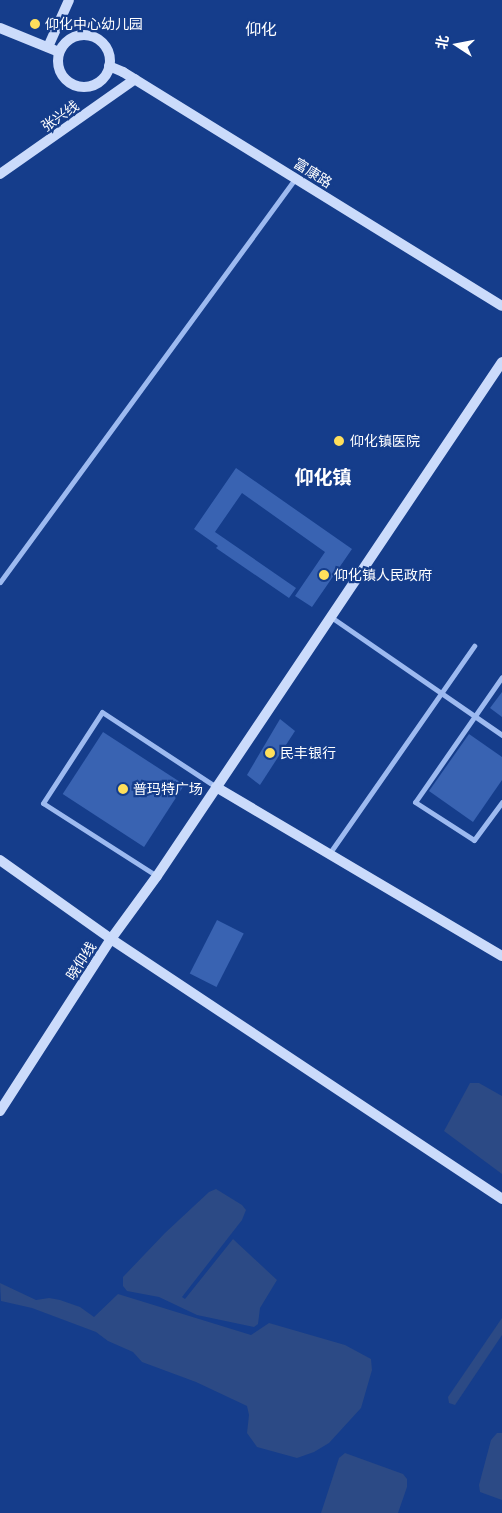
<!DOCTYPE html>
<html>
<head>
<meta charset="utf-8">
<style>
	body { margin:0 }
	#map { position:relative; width:502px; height:1513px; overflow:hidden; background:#153d8b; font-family:Commissioner,"Noto Sans SC",sans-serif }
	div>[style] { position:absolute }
	.water>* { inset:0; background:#2c4a85 }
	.building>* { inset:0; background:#3963b2; transform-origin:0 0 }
	.street>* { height:5px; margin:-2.5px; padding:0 2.5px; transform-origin:2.5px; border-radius:2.5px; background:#9dbaf0 }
	.secondary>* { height:10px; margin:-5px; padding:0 5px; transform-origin:5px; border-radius:5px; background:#cbdbfb }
	.secondary>.ring { margin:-5px; padding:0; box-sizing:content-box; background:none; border:10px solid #cbdbfb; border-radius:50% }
	.dots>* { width:14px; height:14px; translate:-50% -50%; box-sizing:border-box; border:2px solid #153d8b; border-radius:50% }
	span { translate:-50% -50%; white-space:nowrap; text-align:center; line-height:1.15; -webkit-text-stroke:4.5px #153d8b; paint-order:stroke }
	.poi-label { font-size:14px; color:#fff }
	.left { translate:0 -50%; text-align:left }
	.street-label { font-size:14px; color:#fff }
	.quarter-label { font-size:16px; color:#fff }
	.district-label { font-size:19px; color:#fff; font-weight:700 }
	.north { position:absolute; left:432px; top:20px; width:50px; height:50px; -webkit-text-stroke:4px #153d8b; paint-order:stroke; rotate:281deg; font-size:14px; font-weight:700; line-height:20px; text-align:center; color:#fff }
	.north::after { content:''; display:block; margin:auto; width:18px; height:22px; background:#fff; clip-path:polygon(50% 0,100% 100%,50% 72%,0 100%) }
</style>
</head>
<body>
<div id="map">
	<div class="water">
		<i style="clip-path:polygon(470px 1083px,479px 1083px,502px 1096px,502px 1174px,444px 1131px)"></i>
		<i style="clip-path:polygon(216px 1189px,242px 1205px,246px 1210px,242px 1220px,182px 1297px,185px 1299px,233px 1239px,277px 1280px,260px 1308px,258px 1324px,254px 1327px,197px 1315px,159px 1297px,127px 1291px,123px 1286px,123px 1277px,165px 1233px,209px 1192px)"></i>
		<i style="clip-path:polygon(0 1283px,36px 1300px,49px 1298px,60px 1300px,80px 1307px,94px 1317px,118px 1294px,251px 1335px,269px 1323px,345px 1345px,371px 1359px,372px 1370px,361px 1408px,329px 1443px,314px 1452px,297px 1458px,257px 1447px,247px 1433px,249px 1415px,247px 1406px,196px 1382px,142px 1362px,133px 1352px,108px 1341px,96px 1332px,32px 1308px,1px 1301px)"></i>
		<i style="clip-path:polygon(502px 1318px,502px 1335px,455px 1405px,449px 1403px,448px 1397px)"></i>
		<i style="clip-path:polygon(497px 1433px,502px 1433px,502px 1500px,480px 1492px,479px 1485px,491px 1440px)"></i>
		<i style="clip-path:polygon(345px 1453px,403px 1474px,407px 1479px,407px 1487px,398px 1513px,321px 1513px,339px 1458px)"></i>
	</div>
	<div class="building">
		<i style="clip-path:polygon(236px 468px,352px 549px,312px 607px,295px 596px,325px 552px,242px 493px,215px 532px,296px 588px,289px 598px,216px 548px,218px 546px,194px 529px)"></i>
		<i style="clip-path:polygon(502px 692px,502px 717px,490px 708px)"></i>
		<i style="clip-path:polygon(280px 719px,295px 731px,260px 785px,247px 775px)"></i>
		<i style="left:103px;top:732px;width:97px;height:74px;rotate:33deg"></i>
		<i style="clip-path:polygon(469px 734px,502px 757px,502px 780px,473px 822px,429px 791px)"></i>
		<i style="left:217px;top:920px;width:30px;height:60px;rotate:27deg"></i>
	</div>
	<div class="street">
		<i style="left:0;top:582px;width:499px;rotate:-53.8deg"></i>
		<i style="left:331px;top:617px;width:208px;rotate:34.6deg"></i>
		<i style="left:502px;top:677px;width:152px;rotate:124.8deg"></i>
		<i style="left:415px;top:802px;width:70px;rotate:32.8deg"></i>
		<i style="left:474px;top:840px;width:47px;rotate:-53.6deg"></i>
		<i style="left:329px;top:854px;width:254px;rotate:-55.1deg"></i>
		<i style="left:157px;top:876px;width:135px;rotate:-147.4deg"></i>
		<i style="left:43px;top:803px;width:108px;rotate:-57deg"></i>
		<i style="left:102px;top:712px;width:136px;rotate:33.3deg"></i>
	</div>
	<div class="secondary">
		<i style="left:0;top:28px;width:64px;rotate:22.1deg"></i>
		<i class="ring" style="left:58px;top:35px;width:42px;height:42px"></i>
		<i style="left:48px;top:47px;width:51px;rotate:-65.9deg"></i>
		<i style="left:109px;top:66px;width:15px;rotate:23deg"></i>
		<i style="left:123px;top:72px;width:445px;rotate:31.7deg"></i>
		<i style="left:0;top:174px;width:165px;rotate:-35.1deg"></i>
		<i style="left:216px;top:787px;width:332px;rotate:30.6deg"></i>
		<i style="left:0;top:860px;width:136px;rotate:35.4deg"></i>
		<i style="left:111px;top:939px;width:470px;rotate:33.6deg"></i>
		<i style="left:0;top:1111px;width:205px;rotate:-57.2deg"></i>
		<i style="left:111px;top:939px;width:78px;rotate:-53.9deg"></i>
		<i style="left:157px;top:876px;width:619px;rotate:-56.13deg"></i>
	</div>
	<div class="dots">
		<i style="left:35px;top:24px;background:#ffdf5b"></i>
		<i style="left:339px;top:441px;background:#ffdf5b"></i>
		<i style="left:324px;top:575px;background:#ffdf5b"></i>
		<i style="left:270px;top:753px;background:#ffdf5b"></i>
		<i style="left:123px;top:789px;background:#ffdf5b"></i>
	</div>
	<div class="poi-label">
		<span class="left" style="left:45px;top:24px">仰化中心幼儿园</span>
		<span class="left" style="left:350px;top:441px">仰化镇医院</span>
		<span class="left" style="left:334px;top:575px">仰化镇人民政府</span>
		<span class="left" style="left:280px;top:753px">民丰银行</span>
		<span class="left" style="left:133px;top:789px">普玛特广场</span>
	</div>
	<div class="street-label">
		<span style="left:60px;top:116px;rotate:-35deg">张兴线</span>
		<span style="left:313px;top:173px;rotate:32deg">富康路</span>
		<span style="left:81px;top:961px;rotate:-57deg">晓仰线</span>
	</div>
	<div class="quarter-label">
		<span style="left:261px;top:29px">仰化</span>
	</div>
	<div class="district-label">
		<span style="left:323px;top:477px">仰化镇</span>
	</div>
	<div class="north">北</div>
</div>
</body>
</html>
